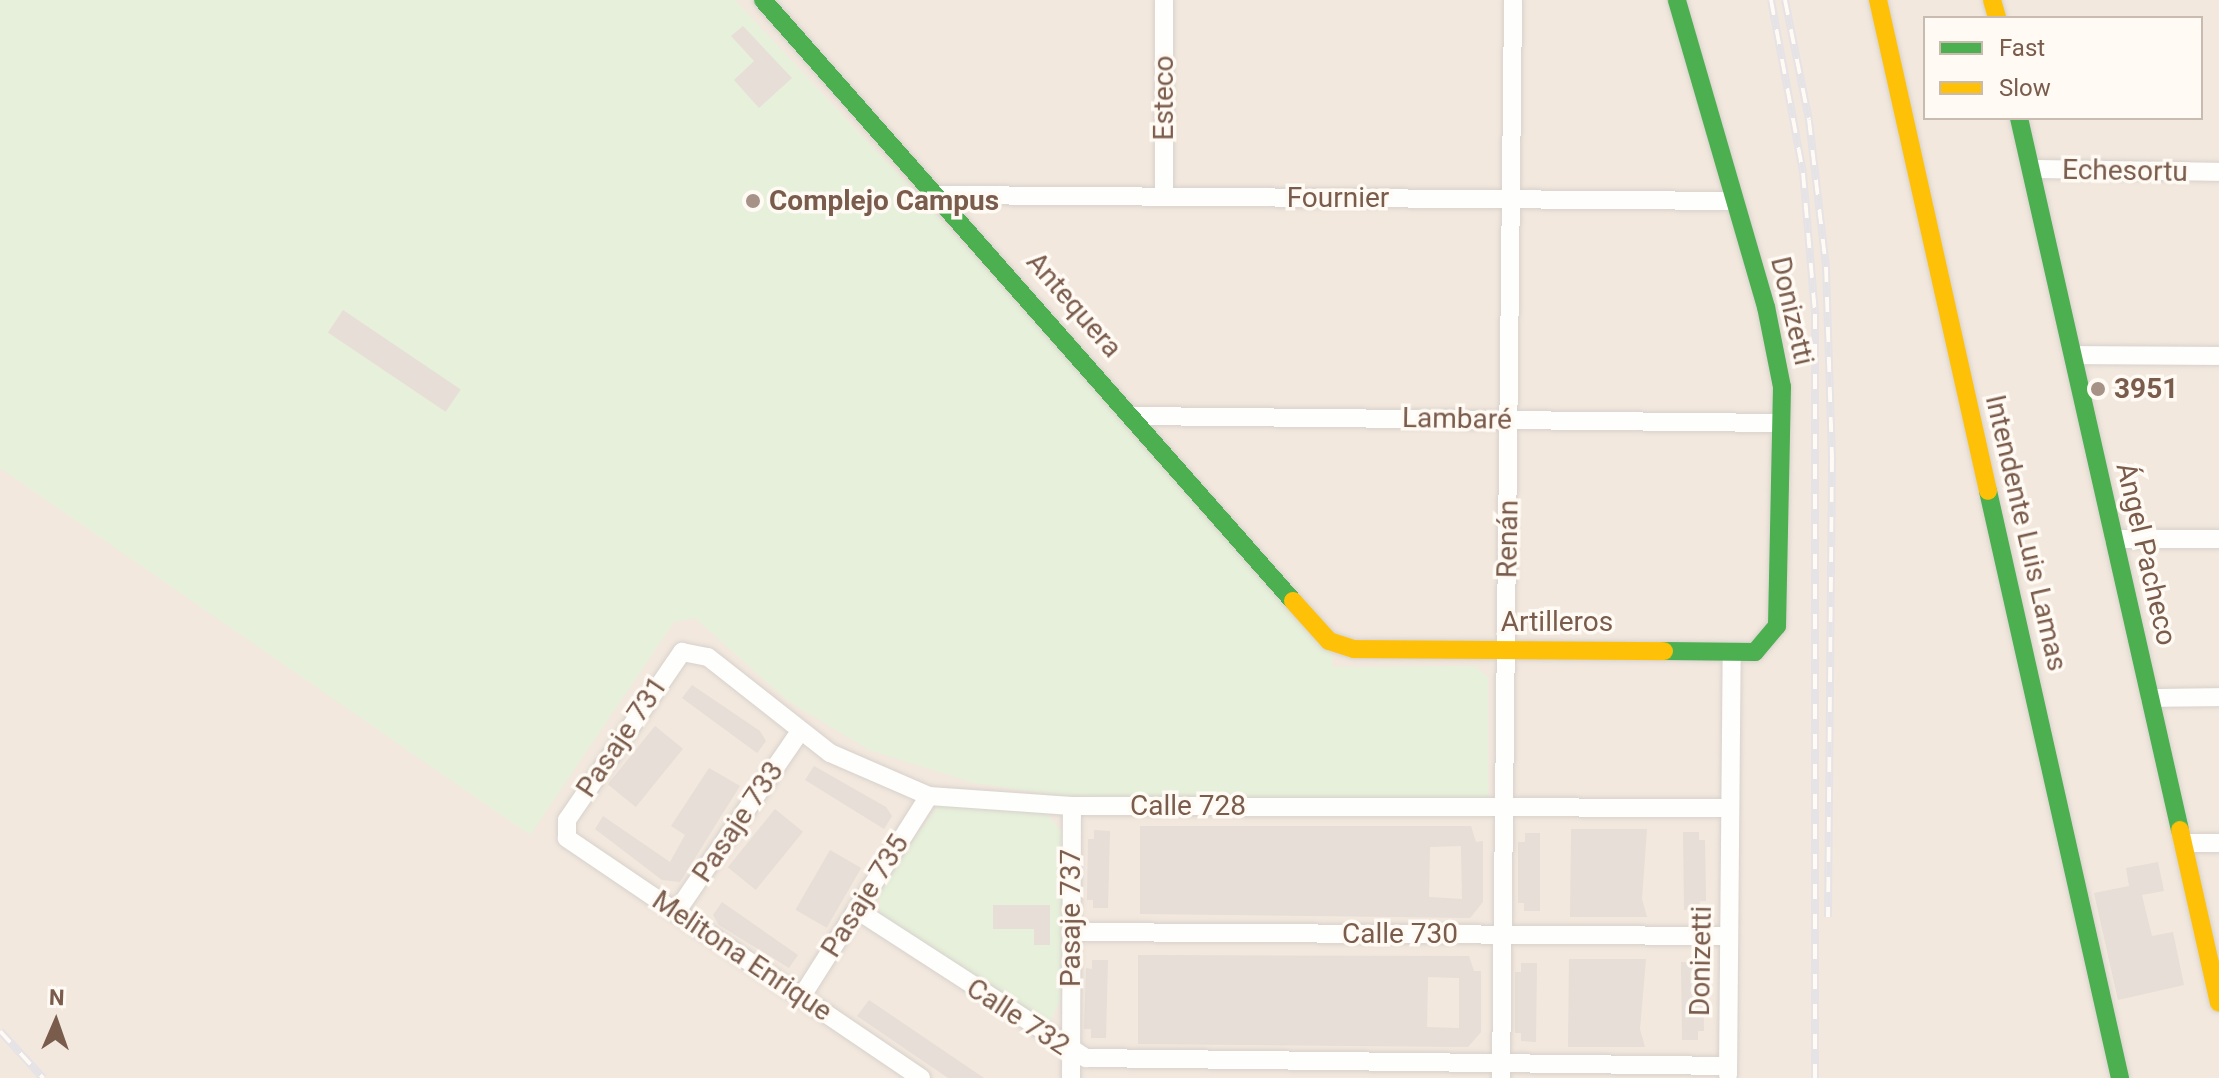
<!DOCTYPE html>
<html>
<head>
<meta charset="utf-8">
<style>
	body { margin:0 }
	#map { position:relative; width:2219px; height:1078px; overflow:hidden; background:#f9f5f0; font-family:Roboto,sans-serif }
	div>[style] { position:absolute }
	.residential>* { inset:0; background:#f2e8de }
	.green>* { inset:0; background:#e7f0db }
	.building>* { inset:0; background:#e6ded7; transform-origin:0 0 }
	.roads { filter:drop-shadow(0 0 2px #d7d1cb) drop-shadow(0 0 2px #d7d1cb) }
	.street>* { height:18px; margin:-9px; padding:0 9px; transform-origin:9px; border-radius:9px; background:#fefefd }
	.fast>* { height:18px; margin:-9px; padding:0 9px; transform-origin:9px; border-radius:9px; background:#4caf50 }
	.slow>* { height:18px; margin:-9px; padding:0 9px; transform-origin:9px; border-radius:9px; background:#ffc107 }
	.rail>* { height:8px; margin-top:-4px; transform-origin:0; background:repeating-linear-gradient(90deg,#fffaf3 0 15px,#e6e3e7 0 30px); box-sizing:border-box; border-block:2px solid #e6e3e7 }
	.dots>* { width:22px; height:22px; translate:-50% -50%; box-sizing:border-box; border:4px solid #fffaf3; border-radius:50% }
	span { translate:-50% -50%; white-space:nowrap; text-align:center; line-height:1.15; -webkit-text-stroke:7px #fffaf3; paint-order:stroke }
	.street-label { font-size:28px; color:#7a5c4d }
	.poi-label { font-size:28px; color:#7a5c4d; font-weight:700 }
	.left { translate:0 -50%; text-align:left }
	.legend { position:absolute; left:1923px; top:16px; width:280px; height:104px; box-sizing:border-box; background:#fffaf3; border:2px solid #cabbb1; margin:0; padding:10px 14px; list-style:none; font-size:24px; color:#7a5c4d }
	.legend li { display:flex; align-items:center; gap:16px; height:40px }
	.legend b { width:40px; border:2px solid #cabbb1 }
	.north { position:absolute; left:16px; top:982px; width:80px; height:80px; -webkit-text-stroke:6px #fffaf3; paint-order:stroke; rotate:2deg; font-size:22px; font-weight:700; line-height:32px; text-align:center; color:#7a5c4d }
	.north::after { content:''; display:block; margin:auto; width:28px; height:36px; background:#7a5c4d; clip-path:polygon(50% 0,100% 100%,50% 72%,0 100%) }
</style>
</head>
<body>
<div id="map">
	<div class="residential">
		<i style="clip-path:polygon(evenodd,0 0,2219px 0,2219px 1078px,0 1078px,0 0,1925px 18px,2201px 18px,2201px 118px,1925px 118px,1925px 18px)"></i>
	</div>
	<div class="green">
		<i style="clip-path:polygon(0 0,735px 0,1115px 406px,1333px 654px,1332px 667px,1475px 666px,1488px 677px,1488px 800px,1063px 796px,974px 783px,869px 750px,788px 701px,695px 618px,674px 622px,530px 835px,0 468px)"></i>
		<i style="clip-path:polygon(939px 804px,1046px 813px,1065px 836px,1061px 999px,1048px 1026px,880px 916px,879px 888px)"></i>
	</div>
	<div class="building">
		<i style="clip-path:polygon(743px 26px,792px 78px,759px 108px,734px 80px,754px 61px,731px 36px)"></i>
		<i style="left:343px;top:310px;width:142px;height:27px;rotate:34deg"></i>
		<i style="clip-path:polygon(692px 685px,760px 731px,766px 741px,757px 753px,682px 698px)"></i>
		<i style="left:655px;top:726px;width:36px;height:75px;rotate:39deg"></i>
		<i style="clip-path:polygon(814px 766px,886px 807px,892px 816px,884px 829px,805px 780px)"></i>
		<i style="clip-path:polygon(709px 768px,740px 786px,680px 882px,662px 880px,595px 829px,603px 816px,670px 862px,685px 835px,671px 826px)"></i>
		<i style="left:775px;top:809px;width:36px;height:75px;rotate:39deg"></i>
		<i style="clip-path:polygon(evenodd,1140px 826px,1471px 826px,1476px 842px,1483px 841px,1483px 902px,1470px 918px,1140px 914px,1140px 826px,1461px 846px,1462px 899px,1429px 897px,1430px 847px,1461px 846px)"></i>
		<i style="clip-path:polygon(1571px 829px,1647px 829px,1642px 899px,1647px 917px,1570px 917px)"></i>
		<i style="clip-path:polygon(1094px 830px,1110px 831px,1108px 908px,1093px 908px,1093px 900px,1087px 900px,1088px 839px,1094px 839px)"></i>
		<i style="clip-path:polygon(1683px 832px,1699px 832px,1699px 840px,1705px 840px,1706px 901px,1700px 901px,1699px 910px,1684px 910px)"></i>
		<i style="clip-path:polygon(1525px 833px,1540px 833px,1540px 911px,1524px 911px,1524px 903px,1518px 903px,1518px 842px,1525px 842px)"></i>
		<i style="left:830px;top:850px;width:36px;height:69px;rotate:30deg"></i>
		<i style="clip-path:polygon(2158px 862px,2164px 891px,2142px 895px,2146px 912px,2152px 936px,2173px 932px,2184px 985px,2118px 1000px,2094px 893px,2129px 886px,2126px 868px)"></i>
		<i style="clip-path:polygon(722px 902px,798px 955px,789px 968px,719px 925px,713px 915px)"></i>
		<i style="clip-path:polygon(993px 905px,1050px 905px,1050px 945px,1034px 945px,1034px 929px,993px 929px)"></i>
		<i style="clip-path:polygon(evenodd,1138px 955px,1469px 956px,1474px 971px,1481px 971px,1481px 1032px,1468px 1047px,1138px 1044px,1138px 955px,1428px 977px,1459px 978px,1459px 1028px,1427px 1027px,1428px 977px)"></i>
		<i style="clip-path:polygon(1569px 959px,1646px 959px,1640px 1029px,1645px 1047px,1568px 1047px)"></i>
		<i style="clip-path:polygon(1092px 960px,1108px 960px,1106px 1038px,1091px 1038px,1091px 1029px,1084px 1029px,1086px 968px,1092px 969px)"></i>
		<i style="clip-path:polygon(1681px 962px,1697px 962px,1697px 970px,1703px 970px,1704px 1031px,1698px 1031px,1698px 1040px,1682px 1040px)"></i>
		<i style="clip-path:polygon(1521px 963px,1537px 963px,1536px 1042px,1521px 1041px,1521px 1033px,1515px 1033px,1515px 972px,1521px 972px)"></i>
		<i style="clip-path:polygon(869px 1000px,984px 1078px,948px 1078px,857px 1016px)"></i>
	</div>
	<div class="roads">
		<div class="street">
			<i style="left:2031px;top:169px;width:188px;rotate:0.9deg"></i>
			<i style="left:941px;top:195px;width:794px;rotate:0.43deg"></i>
			<i style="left:1164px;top:197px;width:197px;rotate:-90deg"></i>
			<i style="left:2073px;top:355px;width:146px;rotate:0.4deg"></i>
			<i style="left:1134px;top:416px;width:646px;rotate:0.62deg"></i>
			<i style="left:2114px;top:539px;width:105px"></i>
			<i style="left:2150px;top:698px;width:69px;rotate:-0.8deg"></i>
			<i style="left:2183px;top:843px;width:36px"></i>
			<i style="left:857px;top:910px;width:273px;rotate:32.9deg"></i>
			<i style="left:1086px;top:1058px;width:642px;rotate:0.71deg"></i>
			<i style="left:677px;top:911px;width:216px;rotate:-55.6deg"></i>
			<i style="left:1071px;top:932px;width:658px;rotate:0.35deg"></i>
			<i style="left:802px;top:996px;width:237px;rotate:-57.6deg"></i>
			<i style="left:1728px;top:1075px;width:423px;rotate:-89.5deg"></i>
			<i style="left:921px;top:1078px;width:428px;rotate:-145.9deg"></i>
			<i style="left:567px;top:838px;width:18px;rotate:-90deg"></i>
			<i style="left:567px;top:820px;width:204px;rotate:-55.6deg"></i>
			<i style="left:682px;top:652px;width:26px;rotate:11deg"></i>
			<i style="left:708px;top:657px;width:155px;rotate:38.2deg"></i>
			<i style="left:830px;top:753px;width:108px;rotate:23.5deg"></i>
			<i style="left:929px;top:796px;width:143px;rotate:4deg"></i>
			<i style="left:1072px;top:806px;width:658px;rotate:0.17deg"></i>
			<i style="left:1071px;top:1078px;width:272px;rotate:-89.8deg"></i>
			<i style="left:1501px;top:1078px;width:1078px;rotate:-89.36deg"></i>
		</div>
		<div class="fast">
			<i style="left:763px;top:0;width:801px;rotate:48.59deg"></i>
			<i style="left:2019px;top:118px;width:730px;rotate:77.26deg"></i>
			<i style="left:1988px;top:491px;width:602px;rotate:77.33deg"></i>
			<i style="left:1664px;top:651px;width:91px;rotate:0.6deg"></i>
			<i style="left:1755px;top:652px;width:34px;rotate:-50deg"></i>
			<i style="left:1777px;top:626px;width:239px;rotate:-88.8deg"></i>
			<i style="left:1782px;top:387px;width:82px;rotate:-101.3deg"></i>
			<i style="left:1766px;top:307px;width:320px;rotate:-106.2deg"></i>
		</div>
		<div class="slow">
			<i style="left:1878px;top:0;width:503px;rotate:77.37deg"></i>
			<i style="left:1992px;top:0;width:19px;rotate:74deg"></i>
			<i style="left:1293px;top:601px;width:54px;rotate:48deg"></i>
			<i style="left:1329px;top:641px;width:26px;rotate:18deg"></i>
			<i style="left:1354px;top:649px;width:310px;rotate:0.4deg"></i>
			<i style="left:2180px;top:830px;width:177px;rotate:77.3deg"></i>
		</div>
	</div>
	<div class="rail">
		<i style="left:1771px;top:0;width:176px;rotate:79.5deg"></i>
		<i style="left:1803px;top:173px;width:142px;rotate:85.1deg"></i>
		<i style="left:1815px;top:314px;width:764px;rotate:90deg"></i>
		<i style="left:1785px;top:0;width:122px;rotate:78.7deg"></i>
		<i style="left:1809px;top:120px;width:148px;rotate:83.4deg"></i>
		<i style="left:1826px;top:267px;width:190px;rotate:88.2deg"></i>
		<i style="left:1832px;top:457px;width:460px;rotate:90.5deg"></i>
		<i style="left:0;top:1031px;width:64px;rotate:47.5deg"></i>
	</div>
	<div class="dots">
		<i style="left:753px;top:201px;background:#a69286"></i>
		<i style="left:2098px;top:389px;background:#a69286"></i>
	</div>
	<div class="street-label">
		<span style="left:1164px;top:98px;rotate:-90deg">Esteco</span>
		<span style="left:2125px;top:171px;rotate:1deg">Echesortu</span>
		<span style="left:1338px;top:198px">Fournier</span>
		<span style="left:1074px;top:305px;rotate:49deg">Antequera</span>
		<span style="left:1792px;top:311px;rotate:77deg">Donizetti</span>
		<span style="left:1457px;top:419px;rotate:1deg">Lambaré</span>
		<span style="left:2026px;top:533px;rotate:77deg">Intendente Luis Lamas</span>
		<span style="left:1508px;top:539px;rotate:-89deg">Renán</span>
		<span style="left:2146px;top:554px;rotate:77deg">Ángel Pacheco</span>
		<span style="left:1557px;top:622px">Artilleros</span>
		<span style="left:622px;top:737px;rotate:-56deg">Pasaje 731</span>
		<span style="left:1188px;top:806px">Calle 728</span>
		<span style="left:738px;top:822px;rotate:-56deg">Pasaje 733</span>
		<span style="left:865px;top:896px;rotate:-58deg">Pasaje 735</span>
		<span style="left:1071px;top:918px;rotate:-90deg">Pasaje 737</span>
		<span style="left:1400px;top:934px">Calle 730</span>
		<span style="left:742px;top:956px;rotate:34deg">Melitona Enrique</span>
		<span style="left:1701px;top:961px;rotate:-89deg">Donizetti</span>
		<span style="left:1018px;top:1017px;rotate:33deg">Calle 732</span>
	</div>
	<div class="poi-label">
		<span class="left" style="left:769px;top:201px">Complejo Campus</span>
		<span class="left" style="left:2114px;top:389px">3951</span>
	</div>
	<ul class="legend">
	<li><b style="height:10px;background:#4caf50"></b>Fast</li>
	<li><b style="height:10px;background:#ffc107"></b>Slow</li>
	</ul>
	<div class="north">N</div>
</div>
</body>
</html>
